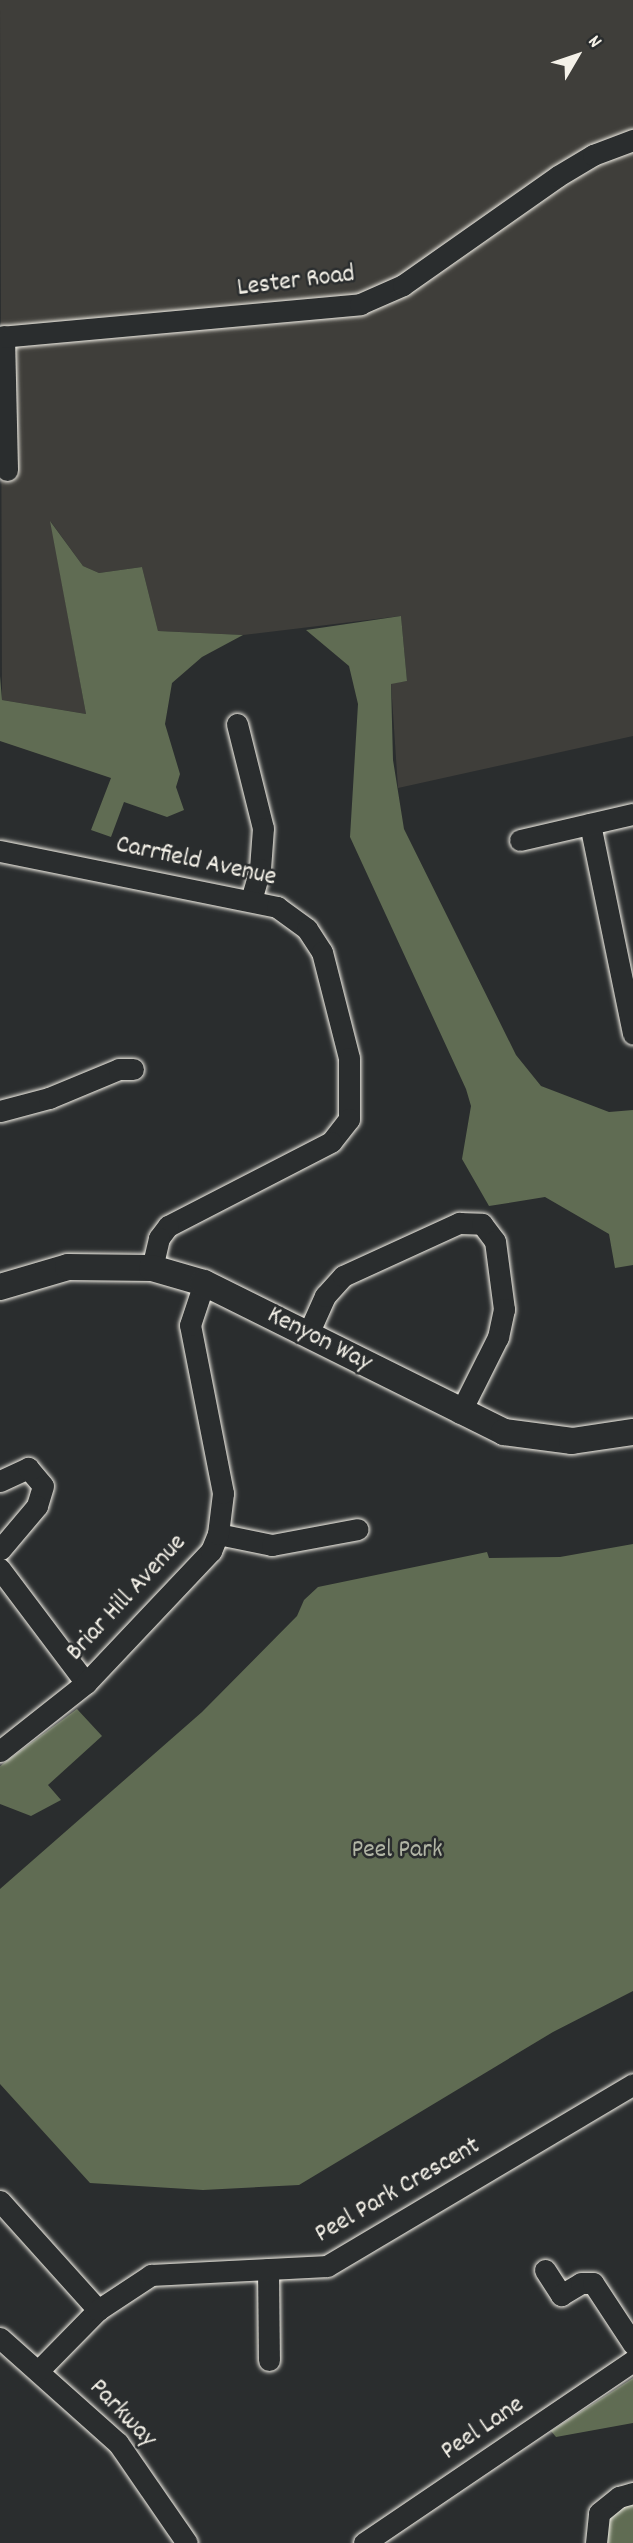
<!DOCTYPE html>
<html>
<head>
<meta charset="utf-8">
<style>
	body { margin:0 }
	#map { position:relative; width:633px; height:2543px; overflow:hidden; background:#2a2d2e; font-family:Dekko,sans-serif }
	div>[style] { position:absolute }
	.built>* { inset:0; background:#3f3e3a }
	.green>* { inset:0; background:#606c53 }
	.roads { filter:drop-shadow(0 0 2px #f4f1e8) drop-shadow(0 0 2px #f4f1e8) }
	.minor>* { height:21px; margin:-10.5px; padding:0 10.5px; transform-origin:10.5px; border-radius:10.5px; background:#2a2d2e }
	.tertiary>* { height:26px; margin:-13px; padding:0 13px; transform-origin:13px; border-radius:13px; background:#2a2d2e }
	span { translate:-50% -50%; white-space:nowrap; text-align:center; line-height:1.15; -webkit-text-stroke:5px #2a2d2e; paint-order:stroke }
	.street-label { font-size:26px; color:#f4f1e8 }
	.park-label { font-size:26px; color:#b1b5a5 }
	.north { position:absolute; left:542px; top:21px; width:70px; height:70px; -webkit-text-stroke:5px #2a2d2e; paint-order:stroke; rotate:51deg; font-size:19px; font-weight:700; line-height:28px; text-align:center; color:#f4f1e8 }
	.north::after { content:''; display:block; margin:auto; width:24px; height:32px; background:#f4f1e8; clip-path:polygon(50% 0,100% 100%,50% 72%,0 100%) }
</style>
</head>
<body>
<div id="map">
	<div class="built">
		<i style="clip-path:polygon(0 0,633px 0,633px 736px,398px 788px,391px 683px,407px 681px,401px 616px,243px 635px,158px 631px,142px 567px,99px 573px,83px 566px,51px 522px,86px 714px,2px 700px)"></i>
	</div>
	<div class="green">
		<i style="clip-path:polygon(50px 521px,83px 566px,99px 573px,142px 567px,158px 631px,243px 635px,202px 657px,172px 683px,165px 724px,180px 774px,176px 787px,184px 810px,167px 817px,124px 802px,111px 837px,91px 830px,111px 778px,0 741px,0 676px,2px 700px,86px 714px)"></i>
		<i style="clip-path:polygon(401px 616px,407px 681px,391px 684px,393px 760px,404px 829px,516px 1055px,541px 1086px,609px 1112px,633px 1110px,633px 1265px,615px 1268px,609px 1234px,545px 1197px,489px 1206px,462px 1159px,471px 1106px,466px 1089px,350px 837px,358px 704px,349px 666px,306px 630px)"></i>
		<i style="clip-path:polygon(633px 1544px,633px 1991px,553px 2032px,299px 2185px,203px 2190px,90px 2183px,0 2084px,0 1889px,202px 1712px,297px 1616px,304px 1600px,318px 1587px,487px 1552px,489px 1558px,560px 1557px)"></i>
		<i style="clip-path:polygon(77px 1709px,102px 1736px,48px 1785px,61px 1800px,31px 1816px,0 1804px,0 1766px)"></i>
		<i style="clip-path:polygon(633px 2378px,633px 2423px,556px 2437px,551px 2431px)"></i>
		<i style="clip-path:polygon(633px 2502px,633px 2543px,604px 2543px,607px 2515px)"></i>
	</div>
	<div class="roads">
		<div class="minor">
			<i style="left:4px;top:336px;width:134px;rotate:88.7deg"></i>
			<i style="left:0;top:337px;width:362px;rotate:-5.2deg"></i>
			<i style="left:360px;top:304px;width:47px;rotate:-23.8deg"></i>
			<i style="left:403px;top:285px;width:189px;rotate:-35.1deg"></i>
			<i style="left:558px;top:176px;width:41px;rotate:-31deg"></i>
			<i style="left:593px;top:155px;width:43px;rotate:-20.6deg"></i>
			<i style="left:237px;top:724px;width:107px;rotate:76deg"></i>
			<i style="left:263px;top:828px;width:41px;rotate:94.2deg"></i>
			<i style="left:260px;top:869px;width:33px;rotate:106deg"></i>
			<i style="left:590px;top:824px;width:214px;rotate:78.4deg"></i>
			<i style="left:520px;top:840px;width:116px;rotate:-13deg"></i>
			<i style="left:0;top:851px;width:283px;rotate:11.4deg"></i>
			<i style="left:277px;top:907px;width:37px;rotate:36deg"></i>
			<i style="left:307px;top:929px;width:27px;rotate:57deg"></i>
			<i style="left:322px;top:952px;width:109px;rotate:75.7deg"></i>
			<i style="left:349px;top:1058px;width:61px;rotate:90deg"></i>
			<i style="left:349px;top:1119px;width:29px;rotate:128deg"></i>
			<i style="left:331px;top:1142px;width:183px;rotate:152.7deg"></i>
			<i style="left:168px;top:1226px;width:15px;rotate:127deg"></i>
			<i style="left:159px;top:1238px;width:31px;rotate:103deg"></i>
			<i style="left:0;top:1111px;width:51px;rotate:-14.9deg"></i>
			<i style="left:49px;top:1098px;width:76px;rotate:-22.5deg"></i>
			<i style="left:119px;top:1069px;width:14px"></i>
			<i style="left:308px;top:1334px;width:42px;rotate:-65.9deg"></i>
			<i style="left:325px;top:1296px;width:27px;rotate:-48deg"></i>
			<i style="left:343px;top:1276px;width:128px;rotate:-24.6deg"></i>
			<i style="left:459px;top:1223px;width:23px;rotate:2deg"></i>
			<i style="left:482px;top:1224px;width:21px;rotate:53deg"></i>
			<i style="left:495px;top:1241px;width:69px;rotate:82.5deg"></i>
			<i style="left:504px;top:1309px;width:29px;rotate:102deg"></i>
			<i style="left:498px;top:1337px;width:85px;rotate:116.6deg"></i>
			<i style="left:0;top:1481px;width:31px;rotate:-25deg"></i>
			<i style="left:28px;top:1468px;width:23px;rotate:50deg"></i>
			<i style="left:43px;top:1486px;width:21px;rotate:107deg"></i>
			<i style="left:37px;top:1506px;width:57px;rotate:130.1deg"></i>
			<i style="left:218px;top:1534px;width:55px;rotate:11.5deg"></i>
			<i style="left:272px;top:1545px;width:87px;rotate:-10.5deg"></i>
			<i style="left:0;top:1569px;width:143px;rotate:53deg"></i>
			<i style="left:0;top:1751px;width:110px;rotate:-38.3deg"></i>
			<i style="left:86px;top:1683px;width:182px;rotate:-46.6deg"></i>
			<i style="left:211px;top:1551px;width:18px;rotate:-68deg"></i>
			<i style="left:218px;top:1534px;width:41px;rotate:-83deg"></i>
			<i style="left:223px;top:1493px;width:171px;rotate:-101.1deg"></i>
			<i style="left:190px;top:1325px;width:44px;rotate:-71.6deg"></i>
			<i style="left:0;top:2201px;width:147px;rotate:48deg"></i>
			<i style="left:268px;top:2269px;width:91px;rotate:89.4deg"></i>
			<i style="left:545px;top:2270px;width:30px;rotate:57deg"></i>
			<i style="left:561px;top:2295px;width:23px;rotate:-31deg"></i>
			<i style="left:581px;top:2283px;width:12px"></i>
			<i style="left:593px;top:2283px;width:73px;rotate:56.7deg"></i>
			<i style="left:0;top:2338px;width:158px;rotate:41.7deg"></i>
			<i style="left:118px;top:2443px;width:121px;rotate:55.4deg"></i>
			<i style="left:38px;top:2371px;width:86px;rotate:-45.5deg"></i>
			<i style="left:98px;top:2310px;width:64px;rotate:-33.4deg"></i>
			<i style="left:151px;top:2275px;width:176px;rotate:-2.9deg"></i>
			<i style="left:327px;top:2266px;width:356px;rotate:-30.7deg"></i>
			<i style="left:364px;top:2543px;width:325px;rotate:-34.1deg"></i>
			<i style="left:596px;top:2543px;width:30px;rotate:-84deg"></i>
			<i style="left:599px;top:2513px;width:26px;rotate:-39deg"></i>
			<i style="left:619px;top:2497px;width:15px;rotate:-16deg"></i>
		</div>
		<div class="tertiary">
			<i style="left:0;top:1287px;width:71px;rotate:-16.4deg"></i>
			<i style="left:68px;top:1267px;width:84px;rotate:0.7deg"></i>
			<i style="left:152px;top:1268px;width:54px;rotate:16.1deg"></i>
			<i style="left:204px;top:1283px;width:335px;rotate:26.4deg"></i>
			<i style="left:504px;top:1432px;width:69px;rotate:7.5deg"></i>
			<i style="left:572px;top:1441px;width:62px;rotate:-8.4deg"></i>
		</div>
	</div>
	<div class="street-label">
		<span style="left:296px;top:282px;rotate:-7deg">Lester Road</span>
		<span style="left:196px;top:862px;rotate:12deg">Carrfield Avenue</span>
		<span style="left:319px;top:1340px;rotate:27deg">Kenyon Way</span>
		<span style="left:127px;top:1598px;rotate:-47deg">Briar Hill Avenue</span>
		<span style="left:398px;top:2191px;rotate:-30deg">Peel Park Crescent</span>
		<span style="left:122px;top:2414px;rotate:46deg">Parkway</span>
		<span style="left:483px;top:2429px;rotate:-34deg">Peel Lane</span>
	</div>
	<div class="park-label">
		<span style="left:397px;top:1851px">Peel Park</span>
	</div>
	<div class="north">N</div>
</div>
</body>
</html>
